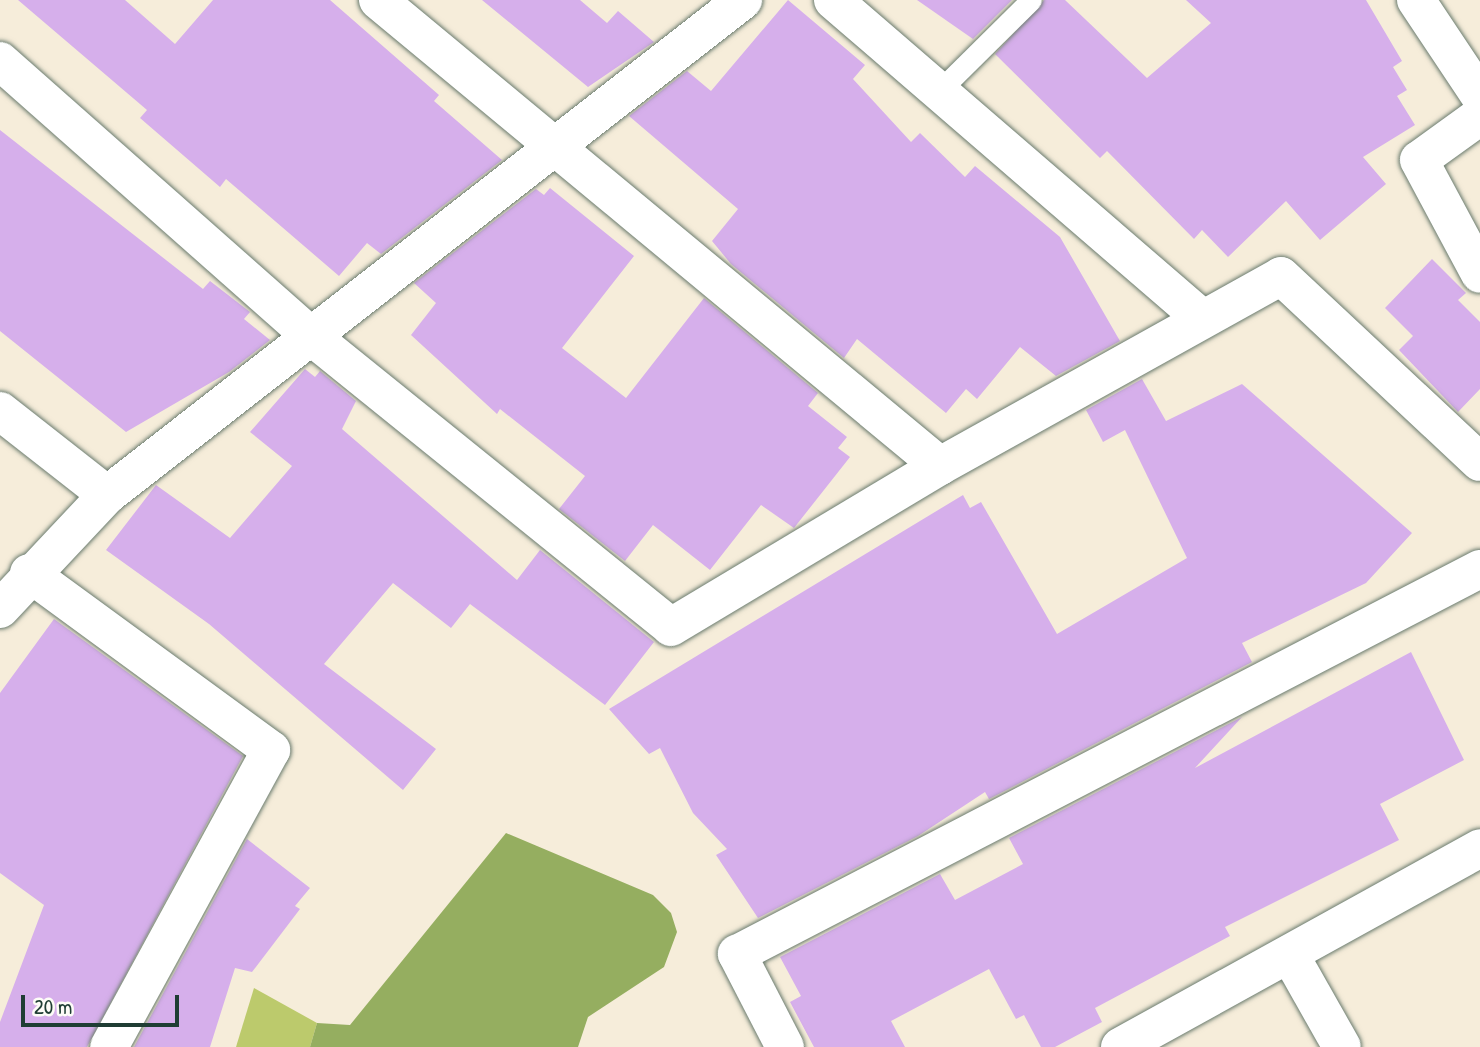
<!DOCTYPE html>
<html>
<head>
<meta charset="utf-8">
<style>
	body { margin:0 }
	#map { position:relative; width:1480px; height:1047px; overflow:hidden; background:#f6edda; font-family:"Patrick Hand",sans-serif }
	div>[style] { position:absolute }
	.green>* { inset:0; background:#bcca6c }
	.forest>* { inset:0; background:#95ae60 }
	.building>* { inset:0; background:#d6afeb }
	.roads { filter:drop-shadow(0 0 2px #6a7b6e) drop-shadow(0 0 2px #6a7b6e) }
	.lane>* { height:21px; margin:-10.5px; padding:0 10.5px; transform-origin:10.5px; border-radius:10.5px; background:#fff }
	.street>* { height:38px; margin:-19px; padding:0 19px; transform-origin:19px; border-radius:19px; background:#fff }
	span { translate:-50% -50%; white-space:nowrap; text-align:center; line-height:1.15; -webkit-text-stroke:7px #fdfcf7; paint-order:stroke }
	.scale { position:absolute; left:21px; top:995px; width:158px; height:32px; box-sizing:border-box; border:4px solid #1f3d34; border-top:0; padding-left:9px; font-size:21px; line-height:24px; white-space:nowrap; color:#1f3d34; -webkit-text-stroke:5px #fdfcf7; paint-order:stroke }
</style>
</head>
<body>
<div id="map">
	<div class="green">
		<i style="clip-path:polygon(254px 988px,317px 1023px,310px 1047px,236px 1047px)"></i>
	</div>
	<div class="forest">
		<i style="clip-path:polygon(506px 833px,653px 895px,671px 913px,677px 932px,664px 967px,588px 1017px,578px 1047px,310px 1047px,317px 1023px,350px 1025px)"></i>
	</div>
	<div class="building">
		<i style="clip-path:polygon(18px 0,125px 0,175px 44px,213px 0,330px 0,439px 95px,434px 101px,502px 160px,381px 254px,367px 243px,339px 276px,226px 179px,220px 187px,140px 118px,147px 110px)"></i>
		<i style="clip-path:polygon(482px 0,580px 0,607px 23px,618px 11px,654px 42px,588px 87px)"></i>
		<i style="clip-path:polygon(788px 0,865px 65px,853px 79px,911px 142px,920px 133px,965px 177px,975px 166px,1060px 237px,1120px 341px,1056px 376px,1020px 347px,977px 399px,966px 389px,946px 413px,857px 339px,844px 358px,731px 264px,712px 241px,738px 209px,629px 116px,687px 71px,711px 91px)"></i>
		<i style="clip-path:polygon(917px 0,1012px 0,973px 39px)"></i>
		<i style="clip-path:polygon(1044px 0,1065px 0,1147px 78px,1211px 23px,1186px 0,1366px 0,1402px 61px,1393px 67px,1407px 90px,1397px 96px,1415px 125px,1363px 157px,1386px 184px,1320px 240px,1286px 201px,1228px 257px,1202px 230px,1194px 239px,1107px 151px,1100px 158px,995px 54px)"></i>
		<i style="clip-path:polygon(0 130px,203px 289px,210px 281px,250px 312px,244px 319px,270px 340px,229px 372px,126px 432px,0 331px)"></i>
		<i style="clip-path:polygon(550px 188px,634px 256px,562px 348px,626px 398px,704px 298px,818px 393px,808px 406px,847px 437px,838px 448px,850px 457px,794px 528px,761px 505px,710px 570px,653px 525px,625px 561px,559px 509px,585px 476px,500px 409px,497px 414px,411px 335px,436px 303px,414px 283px,536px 189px,544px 195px)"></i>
		<i style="clip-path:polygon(1432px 259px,1466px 293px,1458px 300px,1480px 322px,1480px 389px,1458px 412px,1399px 350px,1413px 336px,1385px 308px)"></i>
		<i style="clip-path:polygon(305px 369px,315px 377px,320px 371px,356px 401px,342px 429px,517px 580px,540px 550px,654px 642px,605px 705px,470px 604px,451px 628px,393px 583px,324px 664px,436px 749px,403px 790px,209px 624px,106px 550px,156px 485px,230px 538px,292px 466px,250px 432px)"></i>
		<i style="clip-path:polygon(1142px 379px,1166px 421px,1242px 384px,1412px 533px,1366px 583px,1242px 643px,1252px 662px,989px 799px,985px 792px,918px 836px,758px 918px,716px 855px,727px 849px,693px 813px,660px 748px,649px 754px,609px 709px,963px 495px,970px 508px,981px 502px,1057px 634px,1187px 558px,1125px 430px,1103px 442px,1086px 410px)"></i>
		<i style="clip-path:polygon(54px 619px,243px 756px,87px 1047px,0 1047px,0 1022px,44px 905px,0 873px,0 693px)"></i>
		<i style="clip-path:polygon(1411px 652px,1464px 760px,1380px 804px,1399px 840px,1225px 927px,1230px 936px,1095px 1008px,1102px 1022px,1055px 1047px,1041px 1047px,1024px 1015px,1016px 1019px,989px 969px,891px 1021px,905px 1047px,814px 1047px,790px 1002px,801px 996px,780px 957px,940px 874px,955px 900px,1023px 864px,1009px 838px,1242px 717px,1195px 768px)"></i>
		<i style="clip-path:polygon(247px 839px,310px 888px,295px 906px,300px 909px,252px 972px,235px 968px,210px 1047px,134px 1047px)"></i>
	</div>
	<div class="roads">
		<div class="lane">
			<i style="left:939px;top:91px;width:129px;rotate:-44.7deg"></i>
		</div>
		<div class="street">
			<i style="left:378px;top:0;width:730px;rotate:39.66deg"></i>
			<i style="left:833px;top:0;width:487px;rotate:40.8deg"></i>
			<i style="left:1416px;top:0;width:115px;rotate:56.3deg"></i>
			<i style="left:0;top:61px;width:417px;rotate:41.5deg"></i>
			<i style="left:312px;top:337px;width:461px;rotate:38.9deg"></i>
			<i style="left:671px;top:627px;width:313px;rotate:-30.9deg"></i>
			<i style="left:940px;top:466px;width:390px;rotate:-29.1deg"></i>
			<i style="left:1281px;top:276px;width:272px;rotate:43.1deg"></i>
			<i style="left:1480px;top:116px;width:75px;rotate:144.2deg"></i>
			<i style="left:1419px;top:160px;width:129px;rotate:61.8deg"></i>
			<i style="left:0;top:411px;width:136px;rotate:38.1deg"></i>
			<i style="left:29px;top:573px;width:300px;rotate:36.2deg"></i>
			<i style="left:271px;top:750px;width:338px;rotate:118.6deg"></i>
			<i style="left:0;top:609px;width:156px;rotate:-46.8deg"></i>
			<i style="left:107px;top:495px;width:806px;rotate:-37.89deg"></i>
			<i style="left:1291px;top:957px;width:103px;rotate:60.5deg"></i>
			<i style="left:785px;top:1047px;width:105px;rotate:-117.3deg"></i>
			<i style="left:737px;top:954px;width:837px;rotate:-27.39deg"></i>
			<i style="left:1120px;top:1047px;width:411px;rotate:-28.9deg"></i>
		</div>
	</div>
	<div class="scale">20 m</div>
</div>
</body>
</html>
